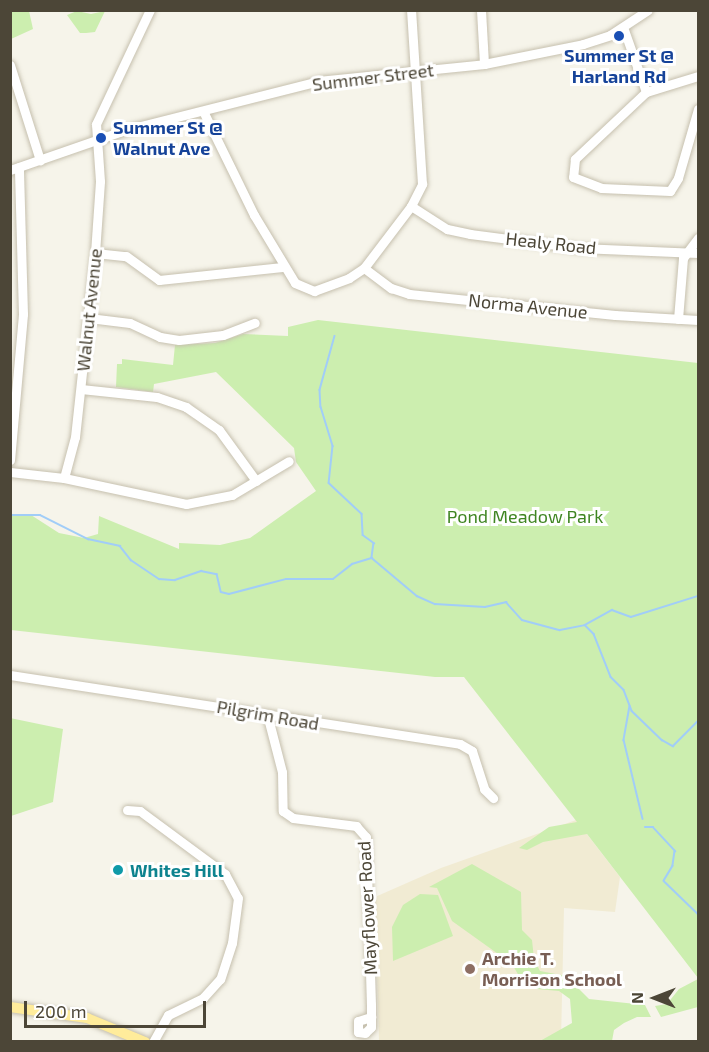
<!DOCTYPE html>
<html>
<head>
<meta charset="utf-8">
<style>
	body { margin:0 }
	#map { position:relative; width:709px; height:1052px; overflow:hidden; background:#f6f4ea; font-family:"Exo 2",sans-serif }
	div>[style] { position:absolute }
	.education>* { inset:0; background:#f1ebd3 }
	.green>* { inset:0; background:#cceeaf }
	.stream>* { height:1.5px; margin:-0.75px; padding:0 0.75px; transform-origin:0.75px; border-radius:0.75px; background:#a1cdf8 }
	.roads { filter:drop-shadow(0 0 2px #c6c0ae) drop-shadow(0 0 2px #c6c0ae) }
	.minor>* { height:9px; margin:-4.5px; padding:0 4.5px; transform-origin:4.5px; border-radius:4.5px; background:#fff }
	.major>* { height:10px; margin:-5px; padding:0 5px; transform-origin:5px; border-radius:5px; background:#ffec9b }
	.dots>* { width:16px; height:16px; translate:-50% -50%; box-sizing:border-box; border:3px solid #fff; border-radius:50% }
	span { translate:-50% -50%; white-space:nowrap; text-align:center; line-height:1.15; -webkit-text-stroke:6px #fff; paint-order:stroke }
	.transit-label { font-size:18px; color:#164399; font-weight:700 }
	.left { translate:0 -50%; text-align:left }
	.street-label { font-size:18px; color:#4c4637 }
	.park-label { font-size:18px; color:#3f8522 }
	.culture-label { font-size:18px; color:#0d838f; font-weight:700 }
	.education-label { font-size:18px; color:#785e54; font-weight:700 }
	.frame { position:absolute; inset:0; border:12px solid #4c4637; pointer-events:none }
	.north { position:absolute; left:625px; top:968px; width:60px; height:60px; -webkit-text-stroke:4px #fff; paint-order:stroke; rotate:270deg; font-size:16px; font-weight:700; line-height:24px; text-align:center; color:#4c4637 }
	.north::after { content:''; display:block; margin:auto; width:21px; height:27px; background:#4c4637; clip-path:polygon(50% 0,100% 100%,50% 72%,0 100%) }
	.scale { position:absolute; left:24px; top:1001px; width:182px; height:27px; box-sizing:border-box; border:3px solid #4c4637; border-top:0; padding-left:8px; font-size:18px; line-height:21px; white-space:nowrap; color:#4c4637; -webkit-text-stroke:4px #fff; paint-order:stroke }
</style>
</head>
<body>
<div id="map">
	<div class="education">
		<i style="clip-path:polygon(576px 820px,620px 877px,615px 912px,564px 908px,561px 1041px,379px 1041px,375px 897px,441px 868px)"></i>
	</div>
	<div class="green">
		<i style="clip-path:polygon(10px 11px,29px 11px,33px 29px,11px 39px)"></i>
		<i style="clip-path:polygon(77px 11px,91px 14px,105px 11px,95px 32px,86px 33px,80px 33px,67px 15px)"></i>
		<i style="clip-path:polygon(318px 320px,698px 363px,698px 978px,587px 834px,543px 842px,527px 850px,519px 848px,549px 827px,577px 822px,464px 677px,435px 677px,11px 630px,11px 516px,31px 515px,59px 533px,84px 538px,98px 534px,99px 516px,179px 549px,179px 543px,220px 545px,250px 538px,316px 491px,296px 462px,294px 448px,216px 372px,154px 384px,153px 392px,116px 387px,117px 364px,122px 364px,122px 359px,173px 365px,175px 345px,215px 343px,243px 334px,288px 336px,288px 327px)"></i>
		<i style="clip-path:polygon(10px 718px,63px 729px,53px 802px,11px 816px)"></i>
		<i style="clip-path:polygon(472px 864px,521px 892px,522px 930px,532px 940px,534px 959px,540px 971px,566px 976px,589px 999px,645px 1005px,651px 1017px,637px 1017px,624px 1023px,614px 1030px,612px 1041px,540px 1041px,572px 1023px,570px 999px,559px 991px,526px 988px,512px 964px,452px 921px,437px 888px,429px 887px)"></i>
		<i style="clip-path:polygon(420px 894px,438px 895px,453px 936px,393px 961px,392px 927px,403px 905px)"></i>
		<i style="clip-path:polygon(698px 979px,698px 1007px,661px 1017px,655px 1006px,667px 1004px,679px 989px)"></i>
	</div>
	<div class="stream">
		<i style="left:335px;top:336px;width:56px;rotate:105.5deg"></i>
		<i style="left:320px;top:390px;width:17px;rotate:87deg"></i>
		<i style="left:321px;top:407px;width:41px;rotate:72.9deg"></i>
		<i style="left:333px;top:446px;width:37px;rotate:96deg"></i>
		<i style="left:329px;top:483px;width:45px;rotate:43.2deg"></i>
		<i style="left:362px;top:514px;width:21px;rotate:87deg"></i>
		<i style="left:363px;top:535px;width:14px;rotate:36deg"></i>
		<i style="left:374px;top:543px;width:15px;rotate:98deg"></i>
		<i style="left:10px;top:515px;width:30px"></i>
		<i style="left:40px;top:515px;width:54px;rotate:26.6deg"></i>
		<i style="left:88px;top:539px;width:33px;rotate:12deg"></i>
		<i style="left:120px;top:546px;width:18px;rotate:52deg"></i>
		<i style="left:131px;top:560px;width:34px;rotate:34deg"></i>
		<i style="left:159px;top:579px;width:16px;rotate:4deg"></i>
		<i style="left:175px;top:580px;width:28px;rotate:-19deg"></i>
		<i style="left:201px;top:571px;width:16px;rotate:11deg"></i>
		<i style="left:217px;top:574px;width:18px;rotate:77deg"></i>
		<i style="left:221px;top:592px;width:8px;rotate:14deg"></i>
		<i style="left:229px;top:594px;width:59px;rotate:-14.7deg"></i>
		<i style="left:286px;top:579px;width:47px"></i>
		<i style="left:333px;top:579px;width:24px;rotate:-38deg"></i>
		<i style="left:352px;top:564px;width:21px;rotate:-17deg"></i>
		<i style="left:372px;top:558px;width:59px;rotate:40.2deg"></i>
		<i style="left:417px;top:596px;width:20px;rotate:24deg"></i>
		<i style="left:435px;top:604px;width:50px;rotate:3.4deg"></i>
		<i style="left:485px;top:607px;width:22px;rotate:-13deg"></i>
		<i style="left:506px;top:602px;width:24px;rotate:48deg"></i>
		<i style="left:522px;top:620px;width:39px;rotate:15deg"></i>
		<i style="left:560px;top:630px;width:25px;rotate:-11deg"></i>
		<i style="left:585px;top:625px;width:13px;rotate:45deg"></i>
		<i style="left:594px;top:634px;width:46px;rotate:68.4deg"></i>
		<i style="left:611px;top:677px;width:18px;rotate:45deg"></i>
		<i style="left:624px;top:690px;width:22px;rotate:69deg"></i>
		<i style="left:632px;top:711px;width:42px;rotate:44deg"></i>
		<i style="left:662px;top:740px;width:13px;rotate:29deg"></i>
		<i style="left:673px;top:746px;width:35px;rotate:-45deg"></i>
		<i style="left:585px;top:625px;width:31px;rotate:-29deg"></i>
		<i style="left:612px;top:610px;width:20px;rotate:20deg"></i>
		<i style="left:631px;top:617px;width:70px;rotate:-17.4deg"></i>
		<i style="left:630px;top:706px;width:35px;rotate:100deg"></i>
		<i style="left:624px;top:740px;width:81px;rotate:76.5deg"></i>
		<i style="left:645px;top:827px;width:8px"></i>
		<i style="left:653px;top:827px;width:33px;rotate:47deg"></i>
		<i style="left:675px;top:851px;width:15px;rotate:98deg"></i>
		<i style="left:673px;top:866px;width:17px;rotate:121deg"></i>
		<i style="left:664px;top:881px;width:47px;rotate:44.1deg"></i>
	</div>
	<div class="roads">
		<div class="minor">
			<i style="left:481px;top:10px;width:54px;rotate:86.8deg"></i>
			<i style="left:623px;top:27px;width:69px;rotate:70.5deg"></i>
			<i style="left:10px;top:65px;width:100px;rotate:72.5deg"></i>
			<i style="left:698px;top:76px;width:54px;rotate:162.9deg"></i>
			<i style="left:646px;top:92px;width:98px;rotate:136.7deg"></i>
			<i style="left:575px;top:159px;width:18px;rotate:96deg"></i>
			<i style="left:573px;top:177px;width:30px;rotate:21deg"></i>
			<i style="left:601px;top:188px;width:69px;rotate:2.5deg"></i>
			<i style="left:670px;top:191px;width:15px;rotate:-58deg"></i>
			<i style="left:678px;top:178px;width:72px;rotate:-73.8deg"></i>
			<i style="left:204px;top:113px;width:114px;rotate:63.9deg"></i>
			<i style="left:254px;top:215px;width:79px;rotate:58.9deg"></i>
			<i style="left:295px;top:283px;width:21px;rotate:23deg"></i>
			<i style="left:314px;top:291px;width:37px;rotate:-20deg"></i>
			<i style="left:349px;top:278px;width:18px;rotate:-34deg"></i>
			<i style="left:364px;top:268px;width:78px;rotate:-52.8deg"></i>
			<i style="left:411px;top:206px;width:25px;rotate:-63deg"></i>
			<i style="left:422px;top:184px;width:174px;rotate:-93.6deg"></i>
			<i style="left:10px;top:170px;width:122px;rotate:-19.2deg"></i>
			<i style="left:125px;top:130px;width:199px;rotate:-14.2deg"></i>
			<i style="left:318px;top:81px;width:167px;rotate:-5.8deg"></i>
			<i style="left:484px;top:64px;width:101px;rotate:-11.4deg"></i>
			<i style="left:583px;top:44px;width:28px;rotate:-18deg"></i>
			<i style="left:610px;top:35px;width:45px;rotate:-33.3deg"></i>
			<i style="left:411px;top:206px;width:43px;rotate:32.6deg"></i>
			<i style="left:447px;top:229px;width:24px;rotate:12deg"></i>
			<i style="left:470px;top:234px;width:111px;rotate:7.3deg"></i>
			<i style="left:580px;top:248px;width:118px;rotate:2.4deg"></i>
			<i style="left:95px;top:253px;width:31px;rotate:6deg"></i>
			<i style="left:126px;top:256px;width:41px;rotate:36deg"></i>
			<i style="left:159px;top:280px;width:124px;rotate:-6deg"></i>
			<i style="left:364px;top:268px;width:34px;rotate:37deg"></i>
			<i style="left:391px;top:288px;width:19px;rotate:18deg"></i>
			<i style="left:409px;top:294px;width:207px;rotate:5.8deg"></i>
			<i style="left:615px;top:315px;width:83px;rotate:3.4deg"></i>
			<i style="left:89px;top:318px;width:41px;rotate:7deg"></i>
			<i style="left:130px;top:323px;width:33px;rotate:25deg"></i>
			<i style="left:160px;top:337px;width:19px;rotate:9deg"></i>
			<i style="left:179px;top:340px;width:44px;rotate:-6.5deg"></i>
			<i style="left:223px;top:335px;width:34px;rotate:-21deg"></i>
			<i style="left:678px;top:319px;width:61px;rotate:-85.3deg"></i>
			<i style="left:683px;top:258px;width:25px;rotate:-53deg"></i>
			<i style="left:81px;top:389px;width:76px;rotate:6deg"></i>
			<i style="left:157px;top:397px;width:31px;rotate:19deg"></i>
			<i style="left:186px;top:407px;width:40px;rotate:34.9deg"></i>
			<i style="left:219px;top:430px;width:63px;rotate:54deg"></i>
			<i style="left:10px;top:460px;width:147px;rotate:-84.9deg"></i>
			<i style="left:23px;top:314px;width:147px;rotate:-91.6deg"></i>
			<i style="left:10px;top:472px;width:54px;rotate:6.3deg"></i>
			<i style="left:64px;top:478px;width:125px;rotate:12deg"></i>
			<i style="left:186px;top:504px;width:47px;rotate:-11.1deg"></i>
			<i style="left:232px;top:495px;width:66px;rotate:-30.8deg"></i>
			<i style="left:64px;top:478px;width:42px;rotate:-75deg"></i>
			<i style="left:75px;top:437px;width:185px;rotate:-83.8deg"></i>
			<i style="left:95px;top:253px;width:72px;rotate:-86deg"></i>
			<i style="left:100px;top:181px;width:57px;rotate:-94deg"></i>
			<i style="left:96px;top:124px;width:126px;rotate:-64.7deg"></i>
			<i style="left:10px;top:675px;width:455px;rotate:8.7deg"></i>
			<i style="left:460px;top:744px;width:14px;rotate:30deg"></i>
			<i style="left:472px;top:751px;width:40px;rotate:72deg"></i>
			<i style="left:484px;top:789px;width:13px;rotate:45deg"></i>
			<i style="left:267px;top:714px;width:60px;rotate:75.5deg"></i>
			<i style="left:282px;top:772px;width:39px;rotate:89deg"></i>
			<i style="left:283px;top:811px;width:12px;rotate:35deg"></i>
			<i style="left:293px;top:818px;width:64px;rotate:7.2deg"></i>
			<i style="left:356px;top:826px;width:15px;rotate:48deg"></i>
			<i style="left:366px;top:837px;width:168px;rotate:88.3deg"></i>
			<i style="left:371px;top:1005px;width:22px;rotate:90deg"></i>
			<i style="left:371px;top:1027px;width:8px;rotate:135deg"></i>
			<i style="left:365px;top:1033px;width:7px;rotate:-172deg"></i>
			<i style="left:358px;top:1032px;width:11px;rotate:-90deg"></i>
			<i style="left:358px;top:1021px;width:14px;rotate:-17deg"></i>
			<i style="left:127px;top:810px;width:13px;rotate:4deg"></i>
			<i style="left:140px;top:811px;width:106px;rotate:36.5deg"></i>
			<i style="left:225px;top:874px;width:27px;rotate:62deg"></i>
			<i style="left:238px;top:898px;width:45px;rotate:97.6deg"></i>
			<i style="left:232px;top:943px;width:38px;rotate:108deg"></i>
			<i style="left:220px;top:979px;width:25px;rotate:132deg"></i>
			<i style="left:203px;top:998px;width:39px;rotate:154deg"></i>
			<i style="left:168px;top:1015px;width:31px;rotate:119deg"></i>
		</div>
		<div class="major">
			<i style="left:10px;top:1007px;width:78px;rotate:8.1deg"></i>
			<i style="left:87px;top:1018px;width:63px;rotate:22.5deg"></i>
		</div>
	</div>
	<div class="dots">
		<i style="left:619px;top:36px;background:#1a4fb4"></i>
		<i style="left:101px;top:138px;background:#1a4fb4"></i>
		<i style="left:118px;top:870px;background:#0f9aa8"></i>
		<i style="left:470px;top:969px;background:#8d6e63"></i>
	</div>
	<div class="transit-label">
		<span style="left:619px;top:66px">Summer St @<br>Harland Rd</span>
		<span class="left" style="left:113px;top:138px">Summer St @<br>Walnut Ave</span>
	</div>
	<div class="street-label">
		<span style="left:373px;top:77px;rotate:-7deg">Summer Street</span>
		<span style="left:551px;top:243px;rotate:6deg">Healy Road</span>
		<span style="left:528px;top:306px;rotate:6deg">Norma Avenue</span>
		<span style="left:89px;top:310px;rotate:-84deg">Walnut Avenue</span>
		<span style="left:268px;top:715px;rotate:10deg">Pilgrim Road</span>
		<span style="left:367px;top:908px;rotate:-93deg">Mayflower Road</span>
	</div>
	<div class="park-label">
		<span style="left:525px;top:516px">Pond Meadow Park</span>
	</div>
	<div class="culture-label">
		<span class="left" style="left:130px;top:870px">Whites Hill</span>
	</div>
	<div class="education-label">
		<span class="left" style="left:482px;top:969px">Archie T.<br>Morrison School</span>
	</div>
	<div class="frame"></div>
	<div class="north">N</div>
	<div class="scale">200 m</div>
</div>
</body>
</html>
